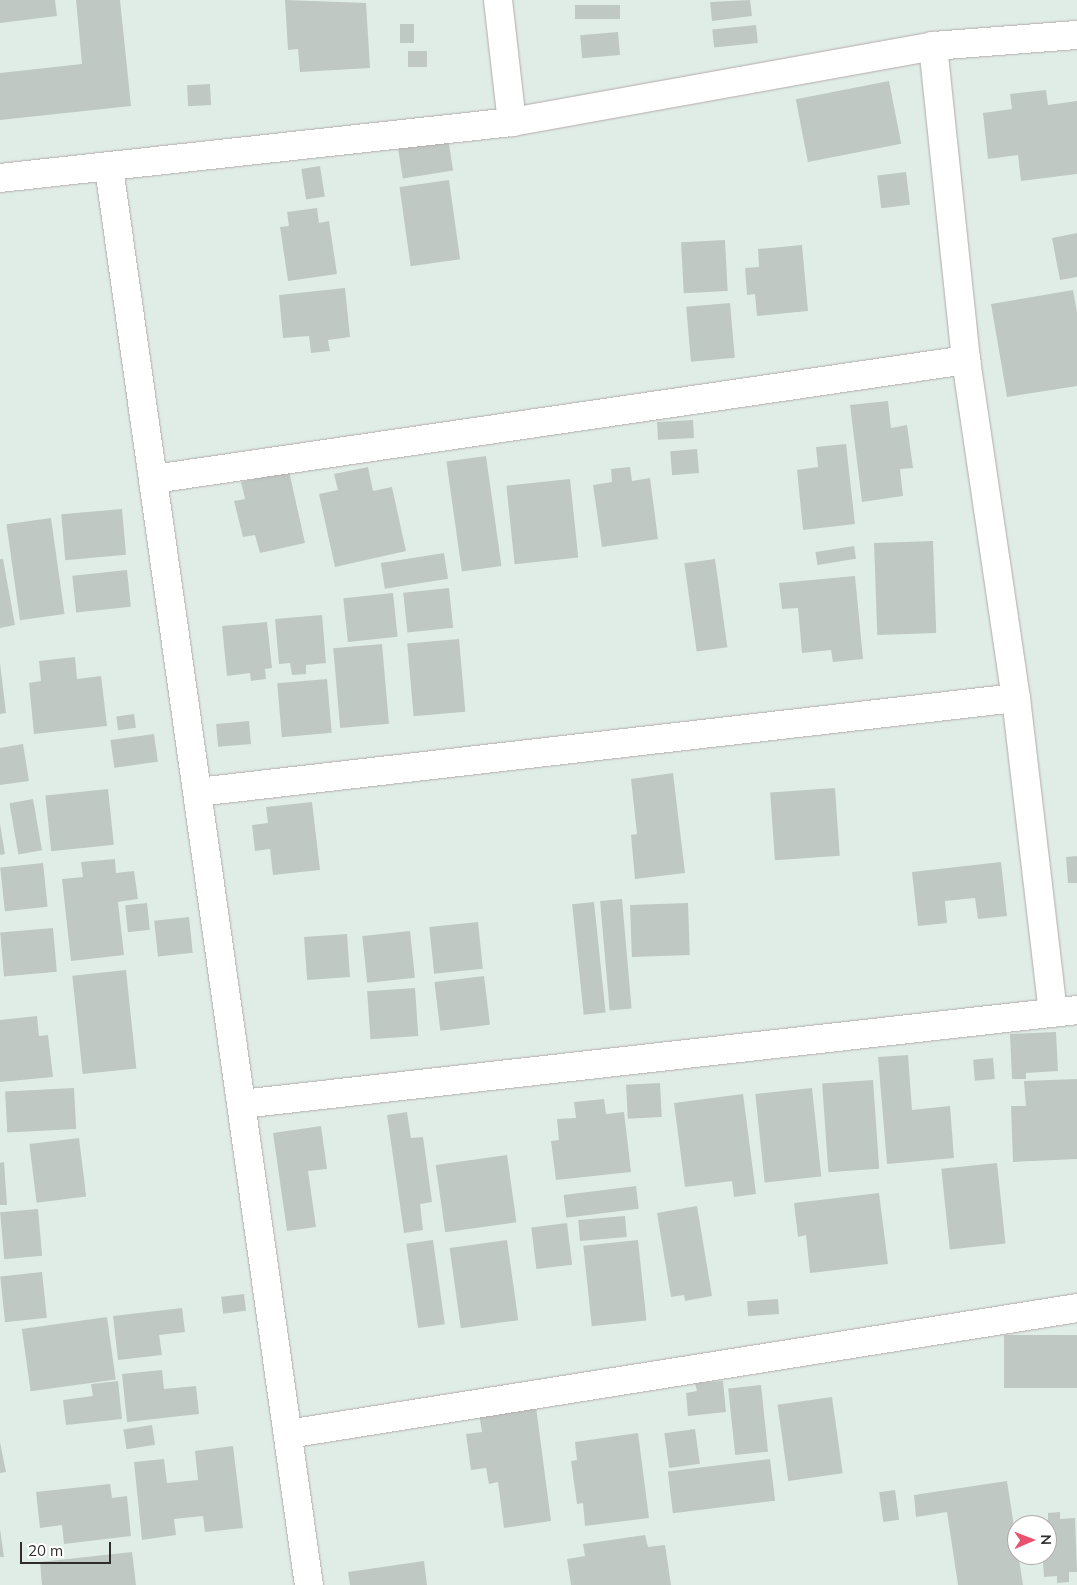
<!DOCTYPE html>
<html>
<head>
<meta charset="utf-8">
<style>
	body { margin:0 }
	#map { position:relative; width:1077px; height:1585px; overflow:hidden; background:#e0ede7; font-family:Mulish,sans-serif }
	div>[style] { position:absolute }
	.building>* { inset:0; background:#c0c8c4; transform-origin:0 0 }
	.roads { filter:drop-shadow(0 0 1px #b4aaac) drop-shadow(0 0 1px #b4aaac) }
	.minor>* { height:28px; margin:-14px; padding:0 14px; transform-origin:14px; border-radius:14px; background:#fff }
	span { translate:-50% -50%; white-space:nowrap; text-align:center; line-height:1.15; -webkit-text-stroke:4px #fff; paint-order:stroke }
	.north { position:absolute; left:1007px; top:1515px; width:50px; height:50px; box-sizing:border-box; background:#fff; border:1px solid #ababab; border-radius:50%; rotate:89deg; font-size:14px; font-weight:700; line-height:20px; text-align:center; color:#2d2d2d }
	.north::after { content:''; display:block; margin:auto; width:18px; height:22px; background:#e9516e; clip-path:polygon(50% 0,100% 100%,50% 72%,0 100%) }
	.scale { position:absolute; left:20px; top:1542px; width:91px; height:22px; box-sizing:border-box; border:2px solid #2d2d2d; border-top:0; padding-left:6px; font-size:15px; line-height:18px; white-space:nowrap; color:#2d2d2d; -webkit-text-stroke:4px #fff; paint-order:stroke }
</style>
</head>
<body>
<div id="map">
	<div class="building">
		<i style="clip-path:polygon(0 0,55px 0,57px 16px,0 23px)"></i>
		<i style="clip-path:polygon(76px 0,120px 0,131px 106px,0 120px,0 73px,82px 64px)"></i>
		<i style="clip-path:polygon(285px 0,366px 3px,370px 68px,300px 72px,298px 49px,288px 50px)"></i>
		<i style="clip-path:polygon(750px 0,752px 16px,712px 21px,710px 2px)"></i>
		<i style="left:620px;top:5px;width:14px;height:45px;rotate:90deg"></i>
		<i style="left:400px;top:24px;width:14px;height:19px"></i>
		<i style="left:756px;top:25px;width:18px;height:44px;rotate:84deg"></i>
		<i style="left:618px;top:32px;width:23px;height:38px;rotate:85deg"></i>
		<i style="left:408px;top:51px;width:19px;height:16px"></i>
		<i style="left:889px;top:81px;width:64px;height:95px;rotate:79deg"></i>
		<i style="left:210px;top:84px;width:21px;height:23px;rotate:87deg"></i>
		<i style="clip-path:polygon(1046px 90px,1048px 105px,1077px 101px,1077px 174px,1021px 181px,1018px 155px,988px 159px,983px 113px,1012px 109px,1010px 94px)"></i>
		<i style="left:448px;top:138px;width:33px;height:51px;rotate:81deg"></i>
		<i style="left:320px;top:166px;width:31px;height:19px;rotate:81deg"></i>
		<i style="left:906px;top:172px;width:33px;height:29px;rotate:83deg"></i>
		<i style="left:449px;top:180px;width:80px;height:50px;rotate:82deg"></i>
		<i style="clip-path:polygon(317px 208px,319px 223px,329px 221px,337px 274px,288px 281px,280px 227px,289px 226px,287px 212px)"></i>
		<i style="clip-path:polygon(1077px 233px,1077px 277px,1060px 280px,1052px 238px)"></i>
		<i style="left:725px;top:240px;width:51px;height:44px;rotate:87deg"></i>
		<i style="clip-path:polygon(802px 245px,808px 311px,757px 316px,755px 294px,747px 295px,745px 268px,759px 267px,758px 249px)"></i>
		<i style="clip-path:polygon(345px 288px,350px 337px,328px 340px,330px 351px,311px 353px,309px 336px,283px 338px,279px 295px)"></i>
		<i style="clip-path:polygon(1073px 290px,1077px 312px,1077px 386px,1007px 397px,991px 304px)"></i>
		<i style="left:730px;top:303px;width:55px;height:44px;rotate:85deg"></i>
		<i style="clip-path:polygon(888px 401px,891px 428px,907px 425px,913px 468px,900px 469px,903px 496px,862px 502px,850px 405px)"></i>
		<i style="left:693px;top:420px;width:18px;height:36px;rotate:87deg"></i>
		<i style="clip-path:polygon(846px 444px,855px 524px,803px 530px,797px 470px,818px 467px,816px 447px)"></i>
		<i style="left:697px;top:449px;width:24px;height:27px;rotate:85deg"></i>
		<i style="left:486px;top:456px;width:111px;height:40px;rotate:82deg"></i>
		<i style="clip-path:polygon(368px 467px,373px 491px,392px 487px,406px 551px,335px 567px,319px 494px,338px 490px,334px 474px)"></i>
		<i style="clip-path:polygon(630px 467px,632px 481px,650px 478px,658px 539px,602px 547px,593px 485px,612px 482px,611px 469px)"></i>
		<i style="clip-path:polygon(289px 471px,305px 543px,260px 553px,255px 535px,243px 537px,234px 501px,245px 499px,241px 482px)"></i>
		<i style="left:570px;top:479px;width:79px;height:64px;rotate:84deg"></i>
		<i style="left:122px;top:509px;width:46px;height:61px;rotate:85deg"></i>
		<i style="left:51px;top:518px;width:97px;height:45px;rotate:82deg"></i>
		<i style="left:933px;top:541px;width:92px;height:59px;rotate:88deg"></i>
		<i style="left:854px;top:546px;width:13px;height:39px;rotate:81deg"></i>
		<i style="left:444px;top:553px;width:26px;height:64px;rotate:81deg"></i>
		<i style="clip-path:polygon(0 559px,3px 559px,15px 625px,0 628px)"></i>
		<i style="left:715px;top:559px;width:89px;height:31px;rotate:82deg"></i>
		<i style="left:127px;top:570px;width:37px;height:55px;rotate:84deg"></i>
		<i style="clip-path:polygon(855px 576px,863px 659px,833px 662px,831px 650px,802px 653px,798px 608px,782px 609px,779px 583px)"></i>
		<i style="left:449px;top:588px;width:40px;height:46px;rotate:84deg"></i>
		<i style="left:393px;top:593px;width:44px;height:50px;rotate:84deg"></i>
		<i style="clip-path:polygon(322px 615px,326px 663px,306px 665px,306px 674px,292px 675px,290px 663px,279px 664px,275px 619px)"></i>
		<i style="clip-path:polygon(267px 622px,272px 668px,265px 669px,266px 679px,251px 681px,250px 673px,227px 676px,222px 626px)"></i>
		<i style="left:459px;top:639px;width:73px;height:52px;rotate:85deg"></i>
		<i style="left:382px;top:644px;width:80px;height:49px;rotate:85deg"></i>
		<i style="clip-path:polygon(75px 657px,77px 679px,101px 676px,107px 726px,34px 734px,29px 683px,41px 681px,39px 661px)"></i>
		<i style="clip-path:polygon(0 663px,6px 713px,0 714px)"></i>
		<i style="left:327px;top:679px;width:54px;height:50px;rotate:85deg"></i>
		<i style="left:134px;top:714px;width:14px;height:18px;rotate:82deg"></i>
		<i style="left:249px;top:721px;width:23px;height:33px;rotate:85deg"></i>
		<i style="left:154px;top:734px;width:28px;height:44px;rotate:82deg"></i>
		<i style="clip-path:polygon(23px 744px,29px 781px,0 785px,0 748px)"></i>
		<i style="clip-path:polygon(673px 773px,685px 873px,635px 879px,631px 835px,637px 834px,631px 779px)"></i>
		<i style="left:835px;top:788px;width:68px;height:65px;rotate:86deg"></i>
		<i style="left:108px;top:789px;width:56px;height:63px;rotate:84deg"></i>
		<i style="left:33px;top:799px;width:52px;height:24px;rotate:80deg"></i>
		<i style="clip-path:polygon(312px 802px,320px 870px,273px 875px,270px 849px,255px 851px,252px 825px,268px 823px,266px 807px)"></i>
		<i style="clip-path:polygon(0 824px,5px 854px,0 855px)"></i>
		<i style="clip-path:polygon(1077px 856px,1077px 883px,1068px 883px,1066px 857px)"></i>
		<i style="clip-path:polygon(115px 859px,116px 873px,134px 871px,138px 899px,118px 902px,124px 955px,71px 961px,62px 879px,83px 877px,81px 862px)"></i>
		<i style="clip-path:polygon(1001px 862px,1007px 916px,978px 919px,975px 898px,945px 901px,947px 923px,918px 926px,912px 872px)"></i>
		<i style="left:43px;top:863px;width:44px;height:43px;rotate:84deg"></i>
		<i style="left:622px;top:899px;width:110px;height:22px;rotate:85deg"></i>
		<i style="left:594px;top:902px;width:111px;height:22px;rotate:84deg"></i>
		<i style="left:147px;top:903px;width:27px;height:22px;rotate:84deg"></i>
		<i style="left:688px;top:903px;width:52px;height:58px;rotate:88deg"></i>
		<i style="left:189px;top:917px;width:36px;height:35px;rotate:84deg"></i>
		<i style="left:478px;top:922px;width:47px;height:49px;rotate:84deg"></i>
		<i style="left:53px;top:928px;width:44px;height:53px;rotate:85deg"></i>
		<i style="left:410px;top:931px;width:47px;height:48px;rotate:84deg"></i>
		<i style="left:347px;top:934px;width:43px;height:43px;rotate:86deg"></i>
		<i style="left:126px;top:970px;width:99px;height:54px;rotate:84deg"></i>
		<i style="left:484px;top:976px;width:49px;height:50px;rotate:83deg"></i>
		<i style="left:415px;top:988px;width:48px;height:48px;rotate:86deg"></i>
		<i style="clip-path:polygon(37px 1016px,39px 1036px,48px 1035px,53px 1077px,0 1082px,0 1020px)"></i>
		<i style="clip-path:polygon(1056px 1032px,1058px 1071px,1026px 1073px,1026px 1079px,1012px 1079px,1010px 1034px)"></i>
		<i style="clip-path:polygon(908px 1055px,912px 1110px,950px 1106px,954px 1158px,887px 1164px,878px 1057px)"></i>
		<i style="left:993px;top:1058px;width:21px;height:20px;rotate:85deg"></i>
		<i style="clip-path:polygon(1077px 1079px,1077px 1159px,1013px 1162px,1011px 1106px,1026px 1106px,1024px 1081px)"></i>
		<i style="left:873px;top:1080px;width:89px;height:51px;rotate:86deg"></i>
		<i style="left:660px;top:1083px;width:34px;height:34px;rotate:87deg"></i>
		<i style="left:74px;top:1088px;width:41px;height:69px;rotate:87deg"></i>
		<i style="left:812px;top:1088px;width:89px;height:57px;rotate:84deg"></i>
		<i style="clip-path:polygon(743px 1094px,756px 1194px,734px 1197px,732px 1181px,685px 1187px,674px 1103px)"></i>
		<i style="clip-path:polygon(604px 1099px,606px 1114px,624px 1112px,631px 1172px,556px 1180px,551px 1141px,559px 1140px,557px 1119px,576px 1118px,574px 1102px)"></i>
		<i style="clip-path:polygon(407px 1112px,411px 1138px,423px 1137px,432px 1202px,420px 1204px,423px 1230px,404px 1233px,387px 1115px)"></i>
		<i style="clip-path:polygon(321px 1126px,327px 1169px,308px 1171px,316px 1227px,287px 1231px,273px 1133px)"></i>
		<i style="left:79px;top:1138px;width:59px;height:50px;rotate:83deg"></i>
		<i style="left:507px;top:1155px;width:68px;height:72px;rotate:82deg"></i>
		<i style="clip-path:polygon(4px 1162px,7px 1205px,0 1205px,0 1163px)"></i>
		<i style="left:997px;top:1163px;width:81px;height:56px;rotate:84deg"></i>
		<i style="left:636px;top:1186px;width:23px;height:73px;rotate:83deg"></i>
		<i style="clip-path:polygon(879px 1193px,888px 1264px,810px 1273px,806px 1235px,798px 1237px,794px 1203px)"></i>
		<i style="clip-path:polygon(697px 1206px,712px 1296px,685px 1301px,684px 1295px,671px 1297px,657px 1213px)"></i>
		<i style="left:38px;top:1209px;width:47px;height:38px;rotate:85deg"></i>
		<i style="left:625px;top:1216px;width:21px;height:47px;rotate:85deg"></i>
		<i style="left:567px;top:1223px;width:42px;height:36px;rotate:83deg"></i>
		<i style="left:433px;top:1240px;width:85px;height:27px;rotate:82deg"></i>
		<i style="left:507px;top:1240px;width:81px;height:58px;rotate:82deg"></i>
		<i style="left:638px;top:1240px;width:81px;height:55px;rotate:84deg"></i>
		<i style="left:42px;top:1272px;width:46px;height:42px;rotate:84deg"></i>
		<i style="left:244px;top:1294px;width:17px;height:23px;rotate:83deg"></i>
		<i style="left:778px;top:1299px;width:15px;height:31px;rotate:86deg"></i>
		<i style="clip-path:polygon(182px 1308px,185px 1332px,159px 1335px,162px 1355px,118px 1360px,113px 1316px)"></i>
		<i style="left:107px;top:1317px;width:63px;height:86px;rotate:82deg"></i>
		<i style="left:1077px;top:1335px;width:53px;height:73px;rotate:90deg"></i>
		<i style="clip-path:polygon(162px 1370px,164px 1389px,196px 1386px,199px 1414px,127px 1422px,122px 1374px)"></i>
		<i style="clip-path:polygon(118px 1381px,122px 1419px,66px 1425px,63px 1400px,93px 1396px,91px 1384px)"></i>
		<i style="clip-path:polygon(723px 1381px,726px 1412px,688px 1416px,686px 1393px,697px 1391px,695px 1383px)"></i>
		<i style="left:761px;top:1385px;width:67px;height:33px;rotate:84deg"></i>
		<i style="left:832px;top:1397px;width:77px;height:55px;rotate:82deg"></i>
		<i style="clip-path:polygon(536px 1407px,551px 1521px,504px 1528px,498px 1482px,489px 1484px,486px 1468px,471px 1470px,466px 1434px,482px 1432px,479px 1414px)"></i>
		<i style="left:152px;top:1425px;width:20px;height:29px;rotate:81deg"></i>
		<i style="left:695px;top:1429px;width:35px;height:31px;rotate:82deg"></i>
		<i style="clip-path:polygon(638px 1433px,649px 1518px,585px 1526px,583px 1503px,577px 1504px,571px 1461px,577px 1460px,575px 1442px)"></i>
		<i style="clip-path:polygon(0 1442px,6px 1472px,0 1473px)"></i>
		<i style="clip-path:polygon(233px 1446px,243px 1528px,205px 1532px,203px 1516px,174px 1519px,176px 1535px,142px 1540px,134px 1462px,164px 1459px,167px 1483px,198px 1480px,195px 1451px)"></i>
		<i style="left:770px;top:1459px;width:42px;height:103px;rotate:83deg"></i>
		<i style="clip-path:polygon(1007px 1481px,1023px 1585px,958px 1585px,947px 1512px,916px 1517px,914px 1495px)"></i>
		<i style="clip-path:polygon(110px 1484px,112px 1498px,127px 1496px,131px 1536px,64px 1544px,62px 1525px,40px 1528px,36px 1492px)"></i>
		<i style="left:895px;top:1490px;width:30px;height:16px;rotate:82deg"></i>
		<i style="clip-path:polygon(1060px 1512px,1060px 1519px,1075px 1518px,1077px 1572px,1069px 1572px,1069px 1582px,1057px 1583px,1057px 1576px,1044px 1577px,1043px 1562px,1036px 1562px,1035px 1555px,1047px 1555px,1047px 1525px,1038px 1525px,1038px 1520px,1048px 1520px,1048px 1513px)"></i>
		<i style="clip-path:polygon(0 1529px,4px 1557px,0 1557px)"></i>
		<i style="clip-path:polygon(645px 1535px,648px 1547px,665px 1545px,671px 1585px,571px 1585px,567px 1559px,585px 1556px,583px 1544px)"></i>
		<i style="clip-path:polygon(132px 1552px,136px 1585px,42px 1585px,40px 1562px)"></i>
		<i style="clip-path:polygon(424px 1561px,427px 1585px,350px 1585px,348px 1572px)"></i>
	</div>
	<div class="roads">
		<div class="minor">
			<i style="left:498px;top:0;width:123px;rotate:83.5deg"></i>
			<i style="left:933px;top:46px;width:316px;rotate:84deg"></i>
			<i style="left:966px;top:360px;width:342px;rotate:81.6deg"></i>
			<i style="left:1016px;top:698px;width:317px;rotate:83.3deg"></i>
			<i style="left:109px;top:168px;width:1431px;rotate:81.97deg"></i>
			<i style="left:0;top:178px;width:515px;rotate:-6.24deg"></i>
			<i style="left:512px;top:122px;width:428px;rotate:-10.2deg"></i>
			<i style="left:933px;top:46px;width:144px;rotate:-4.4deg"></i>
			<i style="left:154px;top:479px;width:821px;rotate:-8.34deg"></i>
			<i style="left:198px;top:792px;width:823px;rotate:-6.56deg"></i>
			<i style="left:242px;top:1104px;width:840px;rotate:-6.42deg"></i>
			<i style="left:288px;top:1434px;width:799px;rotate:-9.07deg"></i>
		</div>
	</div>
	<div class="north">N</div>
	<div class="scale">20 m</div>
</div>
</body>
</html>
